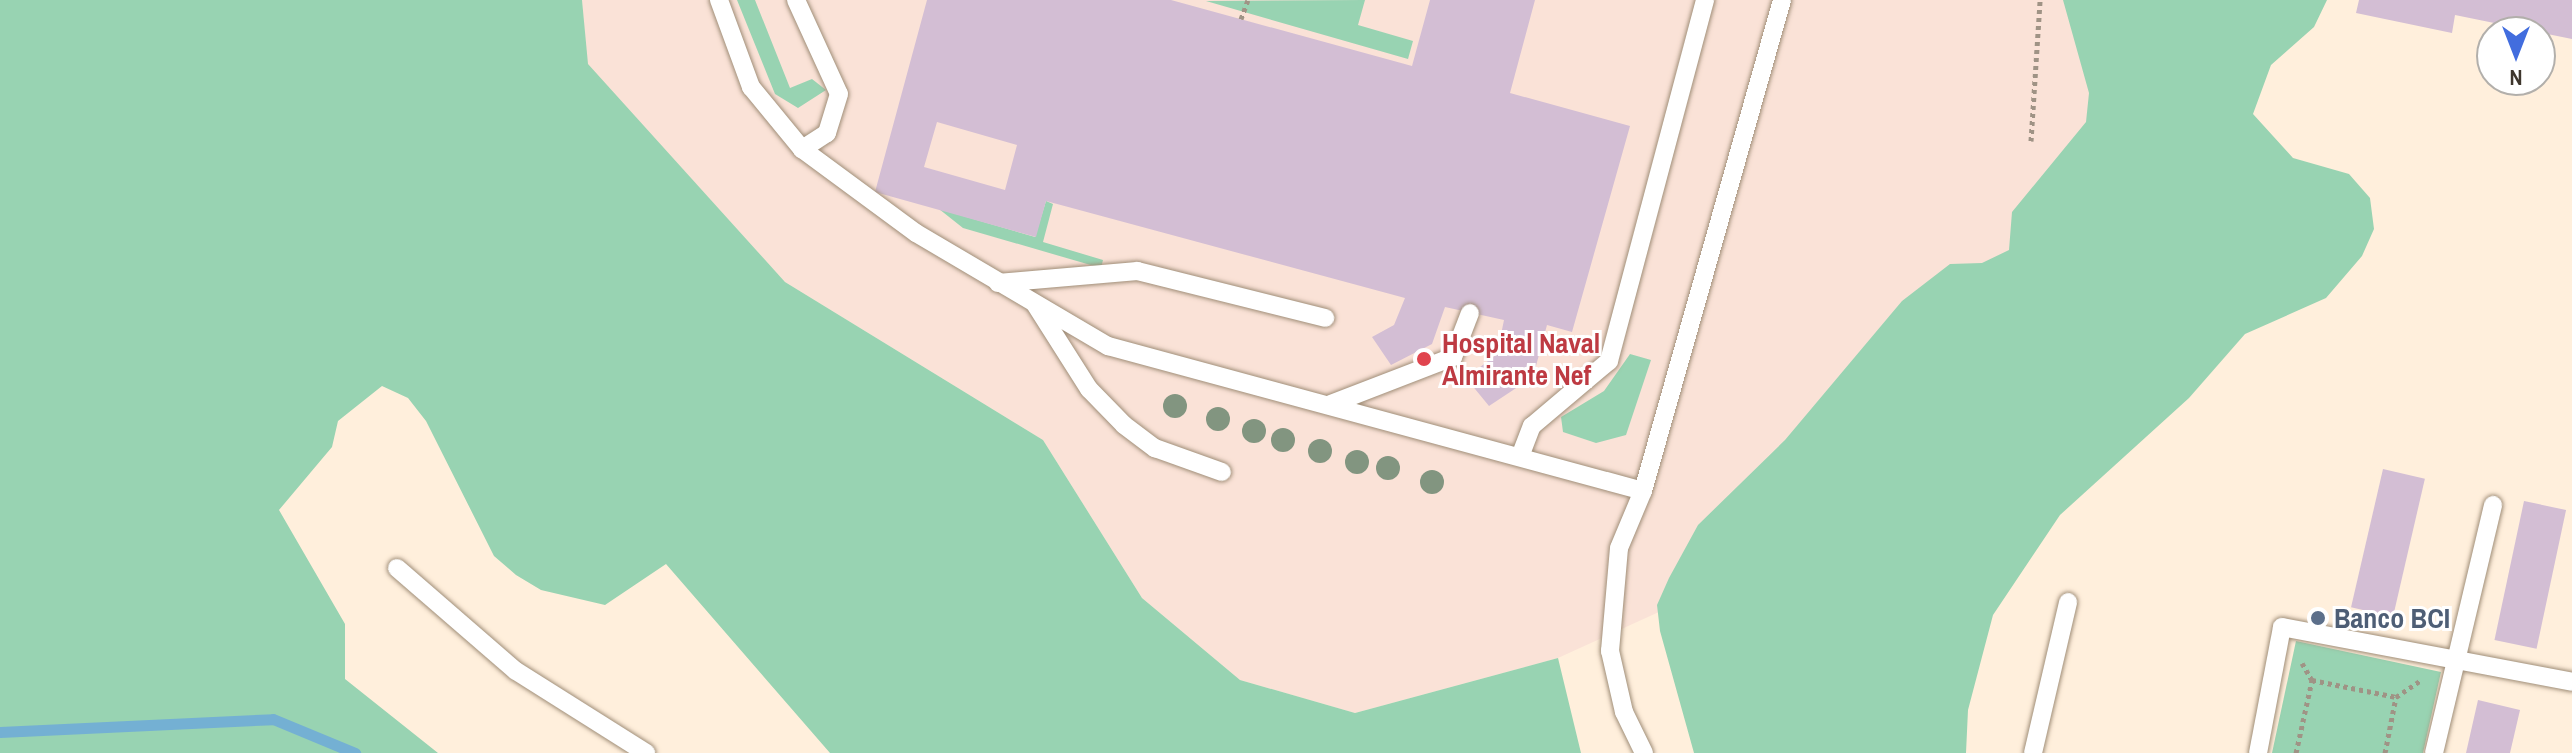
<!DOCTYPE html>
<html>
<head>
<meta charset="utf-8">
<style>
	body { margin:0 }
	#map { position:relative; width:2572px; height:753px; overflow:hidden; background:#ffefdc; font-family:"Archivo Narrow",sans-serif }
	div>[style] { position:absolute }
	.medical>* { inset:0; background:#fae2d7 }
	.green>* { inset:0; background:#98d3b2 }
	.stream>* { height:11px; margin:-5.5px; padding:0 5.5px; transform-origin:5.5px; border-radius:5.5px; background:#74b0d3 }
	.building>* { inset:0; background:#d3bed4; transform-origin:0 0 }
	.path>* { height:5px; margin-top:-2.5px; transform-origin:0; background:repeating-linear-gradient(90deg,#9f9385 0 4px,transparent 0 8px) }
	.roads { filter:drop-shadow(0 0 2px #a08e78) drop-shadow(0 0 2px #a08e78) }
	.service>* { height:18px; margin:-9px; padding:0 9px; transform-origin:9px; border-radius:9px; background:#fff }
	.trees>* { width:24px; height:24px; margin:-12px; border-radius:50%; background:#829580 }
	.dots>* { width:22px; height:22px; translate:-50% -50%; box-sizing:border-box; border:4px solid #fff; border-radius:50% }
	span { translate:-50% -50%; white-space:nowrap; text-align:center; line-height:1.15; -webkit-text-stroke:6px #fff; paint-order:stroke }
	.health-label { font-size:28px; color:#be3a42; font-weight:700 }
	.left { translate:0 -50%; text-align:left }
	.service-label { font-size:28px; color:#4e5e75; font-weight:700 }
	.north { position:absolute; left:2476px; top:16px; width:80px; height:80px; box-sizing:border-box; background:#fff; border:2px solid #b2afab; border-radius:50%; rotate:180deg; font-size:22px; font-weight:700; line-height:32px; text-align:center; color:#3e362d }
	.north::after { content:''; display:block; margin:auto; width:28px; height:36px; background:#426dde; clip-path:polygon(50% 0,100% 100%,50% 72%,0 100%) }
</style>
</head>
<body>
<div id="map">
	<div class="medical">
		<i style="clip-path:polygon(582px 0,2100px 0,2116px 95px,1863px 519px,1558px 658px,1355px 713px,1240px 680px,1142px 598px,1043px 440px,785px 282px,587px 64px)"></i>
	</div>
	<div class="green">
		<i style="clip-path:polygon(0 0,582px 0,588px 64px,785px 282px,1043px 440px,1142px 598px,1240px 680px,1355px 713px,1558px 658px,1581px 753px,830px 753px,666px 564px,605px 605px,541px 590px,516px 575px,494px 556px,426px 421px,408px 398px,382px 386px,338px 421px,332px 447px,279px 510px,345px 624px,345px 679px,438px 753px,0 753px)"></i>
		<i style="clip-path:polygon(737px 0,755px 0,790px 88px,812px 79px,826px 90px,798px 108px,775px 94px)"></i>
		<i style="clip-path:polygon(1365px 0,1358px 25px,1413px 41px,1408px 59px,1206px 1px)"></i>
		<i style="clip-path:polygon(2063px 0,2327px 0,2314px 27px,2271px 65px,2253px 114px,2293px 158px,2349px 174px,2370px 198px,2374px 229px,2362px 256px,2326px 298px,2245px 334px,2189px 398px,2060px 515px,1993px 615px,1968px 710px,1966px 753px,1694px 753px,1660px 631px,1657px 605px,1669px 578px,1698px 525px,1785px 440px,1902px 301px,1950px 264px,1982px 263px,2009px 250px,2012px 212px,2086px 122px,2089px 93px)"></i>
		<i style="clip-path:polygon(1046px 201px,1053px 204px,1043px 242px,1103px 260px,1101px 268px,963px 228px,939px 209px,1035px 237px)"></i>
		<i style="clip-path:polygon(1630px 354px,1651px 360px,1626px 435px,1596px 443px,1563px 432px,1561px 417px,1604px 391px)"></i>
		<i style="clip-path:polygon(2296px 641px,2441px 672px,2423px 753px,2272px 753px)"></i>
	</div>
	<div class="stream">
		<i style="left:0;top:732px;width:273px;rotate:-2.7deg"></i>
		<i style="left:273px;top:719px;width:89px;rotate:22.5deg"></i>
	</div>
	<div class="building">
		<i style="clip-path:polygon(evenodd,927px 0,1171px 0,1412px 66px,1430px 0,1535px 0,1510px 93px,1630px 126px,1572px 332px,1547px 325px,1533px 377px,1489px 406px,1466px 378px,1497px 354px,1504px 320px,1445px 307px,1432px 344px,1391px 365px,1372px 337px,1394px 325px,1405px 298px,1046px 201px,1036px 237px,875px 192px,927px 0,937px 122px,1017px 145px,1005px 190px,924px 167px,937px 122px)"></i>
		<i style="clip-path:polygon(2359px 0,2572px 0,2572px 39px,2455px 15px,2452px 33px,2356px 13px)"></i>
		<i style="left:2383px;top:469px;width:43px;height:142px;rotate:13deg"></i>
		<i style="left:2524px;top:501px;width:43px;height:142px;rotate:12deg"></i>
		<i style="clip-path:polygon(2478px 700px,2520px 710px,2510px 753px,2466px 753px)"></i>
	</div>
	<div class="path">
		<i style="left:1241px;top:19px;width:20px;rotate:-70deg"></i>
		<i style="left:2031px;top:141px;width:141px;rotate:-86.3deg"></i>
		<i style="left:2302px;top:663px;width:20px;rotate:60deg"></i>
		<i style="left:2312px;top:680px;width:86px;rotate:11.4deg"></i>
		<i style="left:2396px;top:697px;width:29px;rotate:-34deg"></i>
		<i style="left:2296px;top:753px;width:75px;rotate:-77.6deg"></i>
		<i style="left:2385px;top:753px;width:57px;rotate:-78.9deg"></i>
	</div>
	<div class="roads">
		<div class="service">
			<i style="left:719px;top:0;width:93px;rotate:69.8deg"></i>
			<i style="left:751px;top:87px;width:80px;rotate:50.6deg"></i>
			<i style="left:802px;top:149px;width:142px;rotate:36.4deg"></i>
			<i style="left:916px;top:233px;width:223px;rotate:30.5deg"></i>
			<i style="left:1108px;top:346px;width:554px;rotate:15.16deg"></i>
			<i style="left:796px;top:0;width:103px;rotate:65.4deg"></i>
			<i style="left:839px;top:94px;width:41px;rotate:107.1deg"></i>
			<i style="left:827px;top:133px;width:30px;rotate:147deg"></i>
			<i style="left:998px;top:283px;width:140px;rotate:-4.9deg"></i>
			<i style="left:1137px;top:271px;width:194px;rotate:14deg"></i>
			<i style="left:1035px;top:304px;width:101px;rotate:57.6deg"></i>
			<i style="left:1089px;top:389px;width:50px;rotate:45.8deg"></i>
			<i style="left:1124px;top:425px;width:39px;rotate:37deg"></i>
			<i style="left:1155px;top:448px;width:71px;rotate:19.7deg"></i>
			<i style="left:1331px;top:404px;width:131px;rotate:-21.1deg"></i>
			<i style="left:1453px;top:357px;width:47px;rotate:-68.9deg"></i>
			<i style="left:1521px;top:454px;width:30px;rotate:-69deg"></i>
			<i style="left:1532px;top:426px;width:101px;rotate:-40.2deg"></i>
			<i style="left:1609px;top:361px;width:374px;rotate:-75.1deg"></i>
			<i style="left:397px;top:568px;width:157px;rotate:40.9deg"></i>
			<i style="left:516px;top:671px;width:154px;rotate:32.2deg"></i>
			<i style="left:1644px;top:753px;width:46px;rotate:-116deg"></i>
			<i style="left:1624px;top:712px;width:63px;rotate:-102.9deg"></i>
			<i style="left:1610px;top:651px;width:103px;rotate:-85deg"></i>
			<i style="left:1619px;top:548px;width:62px;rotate:-67.2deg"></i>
			<i style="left:1643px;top:491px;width:510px;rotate:-74.19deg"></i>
			<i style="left:2033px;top:753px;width:155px;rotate:-76.9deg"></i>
			<i style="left:2258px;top:753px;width:128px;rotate:-79.2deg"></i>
			<i style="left:2282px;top:627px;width:295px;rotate:10.7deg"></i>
			<i style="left:2434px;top:753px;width:255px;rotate:-76.6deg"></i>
		</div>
	</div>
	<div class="trees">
		<i style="left:1175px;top:406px"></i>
		<i style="left:1218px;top:419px"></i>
		<i style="left:1254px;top:431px"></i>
		<i style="left:1283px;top:440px"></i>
		<i style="left:1320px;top:451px"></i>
		<i style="left:1357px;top:462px"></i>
		<i style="left:1388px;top:468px"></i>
		<i style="left:1432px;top:482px"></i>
	</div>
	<div class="dots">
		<i style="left:1424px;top:359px;background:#e0444e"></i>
		<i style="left:2318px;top:618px;background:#5c6f8a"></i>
	</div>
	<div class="health-label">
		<span class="left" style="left:1442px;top:359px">Hospital Naval<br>Almirante Nef</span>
	</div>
	<div class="service-label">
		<span class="left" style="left:2334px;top:618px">Banco BCI</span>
	</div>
	<div class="north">N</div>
</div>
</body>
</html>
